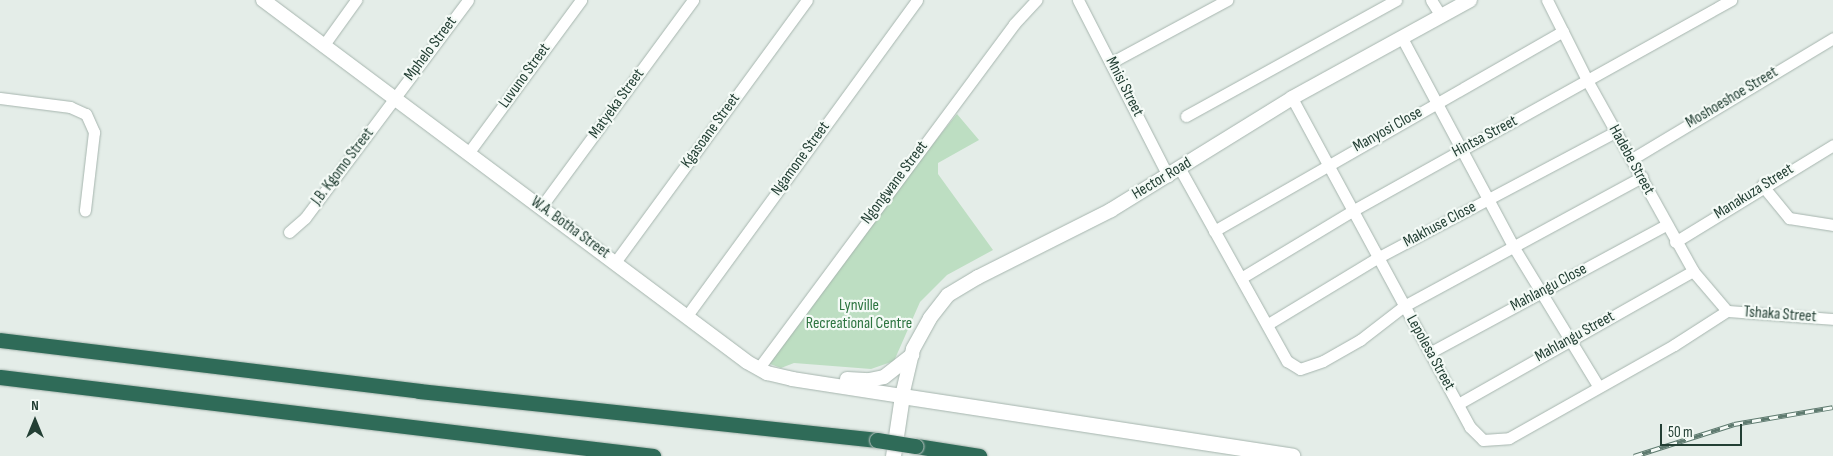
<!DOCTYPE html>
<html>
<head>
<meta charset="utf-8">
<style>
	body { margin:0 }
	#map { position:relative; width:1833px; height:456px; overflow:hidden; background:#e4ede8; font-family:"Sofia Sans Condensed",sans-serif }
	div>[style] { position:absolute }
	.green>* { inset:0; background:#bddec2 }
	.roads { filter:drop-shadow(0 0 1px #a6b5ae) drop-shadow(0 0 1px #a6b5ae) }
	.minor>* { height:11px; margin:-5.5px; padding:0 5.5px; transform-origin:5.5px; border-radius:5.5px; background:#fff }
	.tertiary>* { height:14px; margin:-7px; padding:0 7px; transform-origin:7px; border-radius:7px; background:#fff }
	.secondary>* { height:15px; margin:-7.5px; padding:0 7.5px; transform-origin:7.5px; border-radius:7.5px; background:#fff }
	.motorway>* { height:15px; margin:-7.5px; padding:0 7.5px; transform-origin:7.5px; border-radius:7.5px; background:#2f6b58 }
	.rail>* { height:5px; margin-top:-2.5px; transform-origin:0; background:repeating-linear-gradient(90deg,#f4faf6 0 9px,#5e7a6f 0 18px); box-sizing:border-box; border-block:1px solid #5e7a6f }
	.bridges { filter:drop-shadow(0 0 1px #c1c9c6) drop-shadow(0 0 1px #c1c9c6) }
	.motorway-bridge>* { height:15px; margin:-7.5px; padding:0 7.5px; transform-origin:7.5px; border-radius:7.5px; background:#2f6b58 }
	span { translate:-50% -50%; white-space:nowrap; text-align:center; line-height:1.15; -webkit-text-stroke:4.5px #f4faf6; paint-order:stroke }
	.street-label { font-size:16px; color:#233f34 }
	.park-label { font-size:16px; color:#2e7541 }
	.north { position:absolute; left:10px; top:396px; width:50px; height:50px; -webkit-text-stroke:4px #f4faf6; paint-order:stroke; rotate:0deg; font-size:14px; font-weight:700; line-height:20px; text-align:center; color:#233f34 }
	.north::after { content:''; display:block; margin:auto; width:18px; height:22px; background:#233f34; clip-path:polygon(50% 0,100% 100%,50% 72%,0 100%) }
	.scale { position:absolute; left:1660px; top:424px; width:82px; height:22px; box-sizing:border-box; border:2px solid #233f34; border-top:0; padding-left:6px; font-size:15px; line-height:18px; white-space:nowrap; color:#233f34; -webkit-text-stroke:4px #f4faf6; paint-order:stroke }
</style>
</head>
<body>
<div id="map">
	<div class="green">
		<i style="clip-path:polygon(957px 114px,979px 140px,938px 163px,938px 174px,993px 250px,947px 275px,920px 302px,894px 361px,871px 369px,794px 363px,781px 368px,759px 360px)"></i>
	</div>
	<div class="roads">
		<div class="minor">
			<i style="left:1078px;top:0;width:198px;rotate:62.9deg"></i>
			<i style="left:1431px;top:0;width:19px;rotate:58deg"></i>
			<i style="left:1547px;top:0;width:92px;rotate:63.4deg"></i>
			<i style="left:1588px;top:82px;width:216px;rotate:60.9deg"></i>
			<i style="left:1693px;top:271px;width:52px;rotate:49.6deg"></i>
			<i style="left:1402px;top:38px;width:236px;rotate:61.9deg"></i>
			<i style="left:1513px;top:246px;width:164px;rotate:58.7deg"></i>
			<i style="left:323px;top:46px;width:57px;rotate:-54.3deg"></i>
			<i style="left:1112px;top:62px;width:131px;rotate:-28.3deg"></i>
			<i style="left:0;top:98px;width:71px;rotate:7.3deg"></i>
			<i style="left:70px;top:107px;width:17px;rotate:24deg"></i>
			<i style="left:86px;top:114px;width:20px;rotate:66deg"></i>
			<i style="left:94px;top:132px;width:79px;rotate:96.6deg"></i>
			<i style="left:1292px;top:98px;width:374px;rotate:61.6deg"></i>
			<i style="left:1470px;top:427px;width:18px;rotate:45deg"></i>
			<i style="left:1483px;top:440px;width:26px;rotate:-4deg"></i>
			<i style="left:1509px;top:438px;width:189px;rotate:-29.4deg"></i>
			<i style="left:1674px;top:345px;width:63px;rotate:-32.7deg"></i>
			<i style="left:1186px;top:116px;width:240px;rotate:-28.9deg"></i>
			<i style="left:469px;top:152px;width:189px;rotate:-53.6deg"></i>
			<i style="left:1632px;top:159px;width:235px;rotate:-31deg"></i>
			<i style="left:1180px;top:169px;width:220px;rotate:60.9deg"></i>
			<i style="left:1287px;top:361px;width:15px;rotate:32deg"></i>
			<i style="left:1300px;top:369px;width:24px;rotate:-19deg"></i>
			<i style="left:1323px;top:361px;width:43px;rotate:-29.6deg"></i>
			<i style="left:1360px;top:340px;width:56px;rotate:-37.7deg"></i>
			<i style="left:1404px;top:306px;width:271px;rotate:-28.5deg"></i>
			<i style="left:1762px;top:185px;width:43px;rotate:50.7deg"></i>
			<i style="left:1789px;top:218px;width:45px;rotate:9deg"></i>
			<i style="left:541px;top:207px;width:257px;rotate:-53.7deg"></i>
			<i style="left:1214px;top:231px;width:402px;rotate:-29.8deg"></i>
			<i style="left:289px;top:232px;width:21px;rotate:-41deg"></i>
			<i style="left:305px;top:218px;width:272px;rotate:-53.2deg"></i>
			<i style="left:1675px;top:242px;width:185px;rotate:-31.5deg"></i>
			<i style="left:616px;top:261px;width:323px;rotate:-53.8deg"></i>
			<i style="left:1241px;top:278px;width:130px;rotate:-31.1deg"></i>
			<i style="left:1352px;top:211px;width:434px;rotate:-29.1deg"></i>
			<i style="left:1727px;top:311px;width:106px;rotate:4.3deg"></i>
			<i style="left:686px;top:317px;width:392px;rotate:-53.9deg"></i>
			<i style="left:1268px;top:324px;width:127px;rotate:-31.2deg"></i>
			<i style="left:1377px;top:258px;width:269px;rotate:-27.9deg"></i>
			<i style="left:1431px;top:352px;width:267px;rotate:-28.4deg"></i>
			<i style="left:758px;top:369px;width:430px;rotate:-53.4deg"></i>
			<i style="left:1014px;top:24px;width:33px;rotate:-47deg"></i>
			<i style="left:1458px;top:404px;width:270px;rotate:-29.5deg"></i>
		</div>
		<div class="tertiary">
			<i style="left:263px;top:0;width:604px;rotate:36.79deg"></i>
			<i style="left:747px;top:362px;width:23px;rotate:29deg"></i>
			<i style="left:767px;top:373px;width:26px;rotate:13deg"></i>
			<i style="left:792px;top:379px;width:111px;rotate:8.8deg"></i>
			<i style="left:902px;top:396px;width:48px;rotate:-76.8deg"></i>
			<i style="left:913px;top:349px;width:35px;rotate:-61deg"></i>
			<i style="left:930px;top:318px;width:29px;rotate:-52deg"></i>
			<i style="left:948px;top:295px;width:35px;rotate:-31deg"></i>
			<i style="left:978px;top:277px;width:149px;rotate:-26.7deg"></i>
			<i style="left:1111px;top:210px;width:213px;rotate:-31.7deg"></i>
			<i style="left:1292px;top:98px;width:203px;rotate:-28.8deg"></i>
			<i style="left:847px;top:379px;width:22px;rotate:3deg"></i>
			<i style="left:869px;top:380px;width:15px;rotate:-11deg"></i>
			<i style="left:884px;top:377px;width:36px;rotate:-38deg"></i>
		</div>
		<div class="secondary">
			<i style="left:893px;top:456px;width:61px;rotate:-81.5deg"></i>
			<i style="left:902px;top:396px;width:395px;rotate:8.7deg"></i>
		</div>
		<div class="motorway">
			<i style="left:0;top:340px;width:422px;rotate:6.9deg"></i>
			<i style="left:419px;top:391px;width:461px;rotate:6.1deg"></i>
			<i style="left:0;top:377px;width:658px;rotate:6.9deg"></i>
			<i style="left:916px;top:446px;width:64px;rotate:9deg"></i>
		</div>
	</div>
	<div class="rail">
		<i style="left:1634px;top:456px;width:105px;rotate:-17.7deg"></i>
		<i style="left:1734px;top:424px;width:100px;rotate:-9.7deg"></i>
	</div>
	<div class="bridges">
		<div class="motorway-bridge">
			<i style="left:877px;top:440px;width:39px;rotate:9deg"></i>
		</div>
	</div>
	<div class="street-label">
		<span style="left:431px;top:49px;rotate:-53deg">Mphelo Street</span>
		<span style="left:525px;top:76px;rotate:-54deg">Luvuno Street</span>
		<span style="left:1124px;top:87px;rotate:63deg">Mnisi Street</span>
		<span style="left:1732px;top:98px;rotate:-31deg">Moshoeshoe Street</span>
		<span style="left:617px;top:104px;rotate:-54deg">Matyeka Street</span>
		<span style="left:1388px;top:130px;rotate:-29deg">Manyosi Close</span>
		<span style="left:711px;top:131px;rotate:-54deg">Kgasoane Street</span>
		<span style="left:1485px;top:137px;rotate:-28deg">Hintsa Street</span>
		<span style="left:801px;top:159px;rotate:-54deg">Ngamone Street</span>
		<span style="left:1631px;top:160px;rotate:61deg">Hadebe Street</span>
		<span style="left:343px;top:167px;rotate:-53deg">J.B. Kgomo Street</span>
		<span style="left:1162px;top:179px;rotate:-31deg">Hector Road</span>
		<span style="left:895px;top:183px;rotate:-53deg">Ngongwane Street</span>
		<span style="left:1754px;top:192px;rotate:-32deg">Manakuza Street</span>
		<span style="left:1440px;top:225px;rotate:-28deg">Makhuse Close</span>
		<span style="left:570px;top:228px;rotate:36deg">W.A. Botha Street</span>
		<span style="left:1549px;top:288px;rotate:-28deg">Mahlangu Close</span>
		<span style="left:1780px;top:315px;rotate:4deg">Tshaka Street</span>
		<span style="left:1575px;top:337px;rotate:-29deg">Mahlangu Street</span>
		<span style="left:1430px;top:353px;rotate:61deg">Lepolesa Street</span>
	</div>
	<div class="park-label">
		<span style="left:859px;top:315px">Lynville<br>Recreational Centre</span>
	</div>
	<div class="north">N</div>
	<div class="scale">50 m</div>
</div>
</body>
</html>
